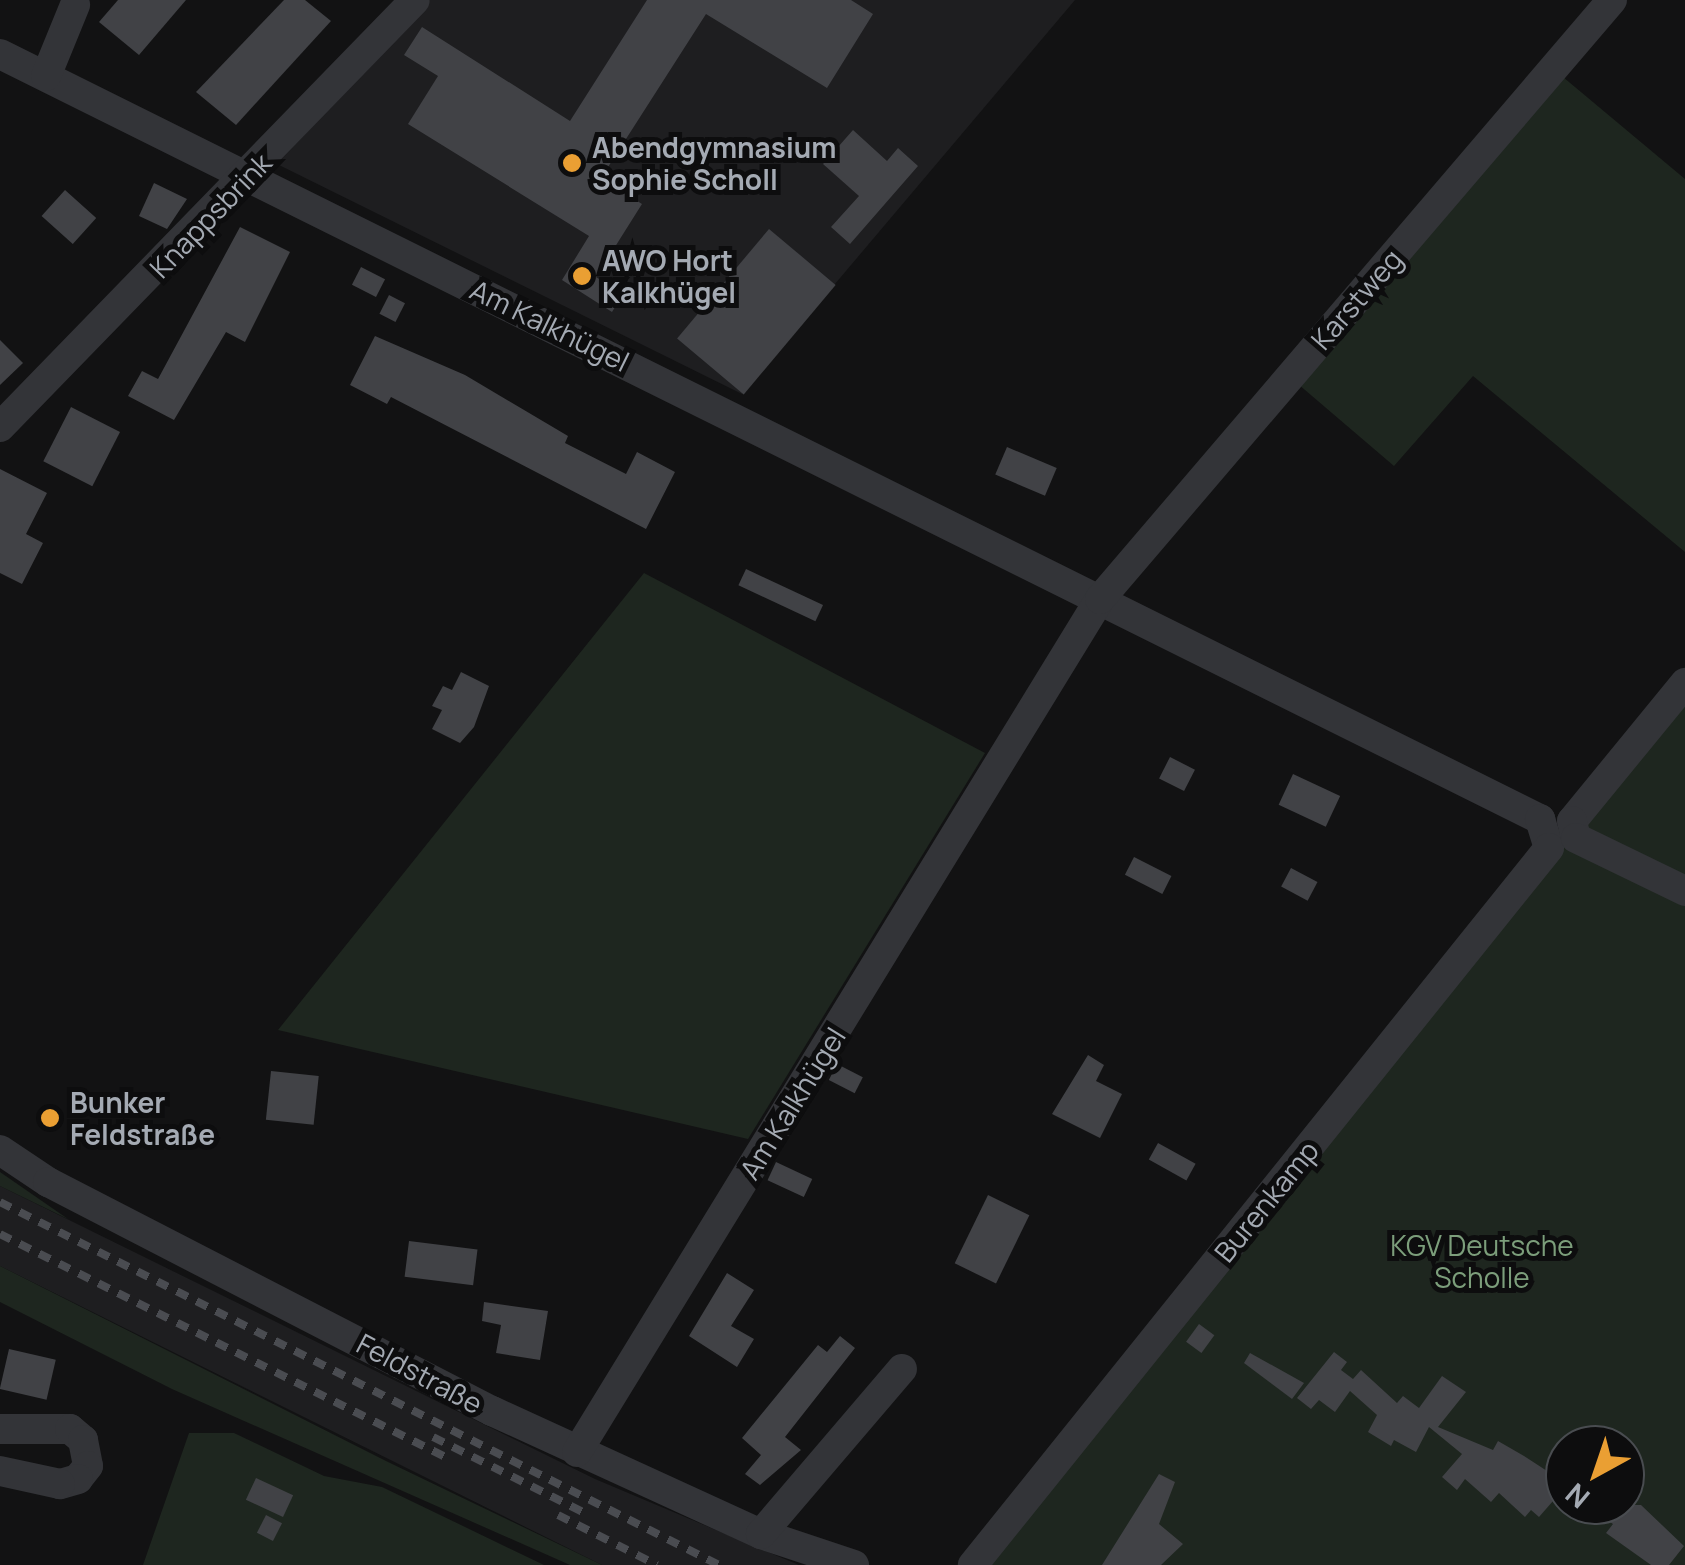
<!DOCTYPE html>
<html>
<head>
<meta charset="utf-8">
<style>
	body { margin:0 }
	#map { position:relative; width:1685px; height:1565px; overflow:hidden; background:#121213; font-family:Manrope,sans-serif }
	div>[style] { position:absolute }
	.built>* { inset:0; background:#1e1e20 }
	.green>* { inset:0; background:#1e261f }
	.building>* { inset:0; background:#414246; transform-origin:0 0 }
	.minor>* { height:30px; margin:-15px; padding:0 15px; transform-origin:15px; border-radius:15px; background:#333438 }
	.rail>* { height:8px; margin-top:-4px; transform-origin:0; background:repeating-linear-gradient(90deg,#4a4c51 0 12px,transparent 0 22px) }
	.dots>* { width:28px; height:28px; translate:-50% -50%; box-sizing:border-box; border:5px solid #0d0d0e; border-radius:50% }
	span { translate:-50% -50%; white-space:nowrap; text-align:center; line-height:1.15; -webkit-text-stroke:10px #0d0d0e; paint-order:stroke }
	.poi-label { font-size:28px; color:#a4aab3; font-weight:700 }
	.left { translate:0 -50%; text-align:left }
	.street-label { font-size:28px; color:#a4aab3 }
	.park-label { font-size:28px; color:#7c9e7b }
	.north { position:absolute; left:1545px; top:1425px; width:100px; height:100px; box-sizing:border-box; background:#0d0d0e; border:2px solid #494c50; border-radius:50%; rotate:220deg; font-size:28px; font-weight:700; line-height:40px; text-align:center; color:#a4aab3 }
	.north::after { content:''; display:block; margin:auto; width:35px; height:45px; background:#ea9f33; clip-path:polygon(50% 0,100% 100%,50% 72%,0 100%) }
</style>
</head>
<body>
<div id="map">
	<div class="built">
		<i style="clip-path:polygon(430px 0,1075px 0,742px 394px,277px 164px)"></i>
		<i style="clip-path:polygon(0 1186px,595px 1479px,799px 1565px,602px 1565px,0 1266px)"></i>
	</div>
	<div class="green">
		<i style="clip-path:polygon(1563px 77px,1685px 179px,1685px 552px,1473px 376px,1394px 466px,1298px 384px)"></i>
		<i style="clip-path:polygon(644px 573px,985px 753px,748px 1139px,278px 1030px)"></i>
		<i style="clip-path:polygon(evenodd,1685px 667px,1685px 1565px,988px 1565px,1090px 1440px,1685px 667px,1565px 1445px,1625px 1445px,1625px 1505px,1565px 1505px,1565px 1445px)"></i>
		<i style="clip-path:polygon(0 1172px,68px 1219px,0 1186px)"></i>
		<i style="clip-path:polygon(0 1266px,386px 1461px,602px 1565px,570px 1565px,172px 1389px,0 1302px)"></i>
		<i style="clip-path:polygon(189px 1433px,234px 1433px,324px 1476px,382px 1487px,544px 1565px,143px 1565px)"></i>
	</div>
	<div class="building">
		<i style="clip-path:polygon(118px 0,186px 0,139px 55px,99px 22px)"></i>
		<i style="clip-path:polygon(284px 0,305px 0,331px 21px,236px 125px,196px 92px)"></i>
		<i style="clip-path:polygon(647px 0,851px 0,873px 14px,827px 88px,706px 14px,601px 178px,642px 204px,596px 277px,623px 294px,612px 312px,562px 280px,589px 236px,408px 124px,438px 76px,404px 55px,422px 27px,570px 121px)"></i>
		<i style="clip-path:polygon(853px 130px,887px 161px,898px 148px,918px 166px,850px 244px,831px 227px,859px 196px,823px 164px)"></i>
		<i style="clip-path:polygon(154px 183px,187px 199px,167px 229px,139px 216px)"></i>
		<i style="left:65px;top:190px;width:42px;height:35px;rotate:42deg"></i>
		<i style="clip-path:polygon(240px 227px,290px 252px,245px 342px,226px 332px,174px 420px,128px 396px,142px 371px,158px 379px)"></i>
		<i style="left:769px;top:229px;width:87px;height:143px;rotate:40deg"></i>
		<i style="left:361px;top:267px;width:27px;height:20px;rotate:27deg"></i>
		<i style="left:389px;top:295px;width:18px;height:21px;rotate:27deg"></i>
		<i style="clip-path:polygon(375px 336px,465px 375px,568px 436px,565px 443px,626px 474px,637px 452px,675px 472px,646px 529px,391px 397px,387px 404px,350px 385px)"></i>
		<i style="clip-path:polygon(0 340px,23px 363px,0 385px)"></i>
		<i style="left:71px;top:407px;width:55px;height:61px;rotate:27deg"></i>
		<i style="left:1007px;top:447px;width:54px;height:30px;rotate:23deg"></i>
		<i style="clip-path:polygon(0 469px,47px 493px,26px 534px,43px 543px,22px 584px,0 573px)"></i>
		<i style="left:746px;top:569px;width:85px;height:18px;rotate:25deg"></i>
		<i style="clip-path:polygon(461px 672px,489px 686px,474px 727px,460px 743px,432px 729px,442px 710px,432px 706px,443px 686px,452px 690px)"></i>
		<i style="left:1170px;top:757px;width:28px;height:24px;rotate:27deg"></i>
		<i style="left:1293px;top:774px;width:52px;height:34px;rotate:25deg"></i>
		<i style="left:1134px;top:857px;width:42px;height:20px;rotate:27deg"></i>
		<i style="left:1291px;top:868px;width:30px;height:21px;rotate:28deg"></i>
		<i style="clip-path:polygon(1088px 1055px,1104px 1065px,1096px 1081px,1122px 1094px,1100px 1138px,1052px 1114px)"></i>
		<i style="left:837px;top:1064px;width:29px;height:18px;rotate:27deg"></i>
		<i style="left:271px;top:1071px;width:48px;height:49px;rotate:6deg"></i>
		<i style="left:1158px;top:1143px;width:43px;height:19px;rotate:29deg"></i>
		<i style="left:776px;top:1162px;width:40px;height:20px;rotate:25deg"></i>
		<i style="left:988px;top:1195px;width:46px;height:76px;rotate:26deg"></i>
		<i style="left:409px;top:1241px;width:69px;height:36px;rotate:7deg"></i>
		<i style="clip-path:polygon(727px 1273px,754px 1290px,731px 1326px,754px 1339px,737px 1367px,689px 1336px)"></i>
		<i style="clip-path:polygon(484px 1302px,548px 1311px,540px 1360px,496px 1353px,501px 1325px,482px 1321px)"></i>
		<i style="left:1199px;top:1324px;width:19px;height:22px;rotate:36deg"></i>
		<i style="clip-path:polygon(840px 1336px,855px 1348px,785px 1437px,801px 1450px,760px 1485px,745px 1474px,761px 1455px,742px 1438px,818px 1345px,827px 1352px)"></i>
		<i style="left:9px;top:1349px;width:48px;height:41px;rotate:13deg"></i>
		<i style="clip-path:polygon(1334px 1352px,1347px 1362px,1341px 1370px,1353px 1379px,1361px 1370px,1397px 1403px,1403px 1396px,1419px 1408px,1442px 1376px,1466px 1392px,1438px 1427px,1493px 1450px,1498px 1441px,1524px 1456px,1564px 1482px,1553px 1501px,1539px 1517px,1531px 1510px,1525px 1517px,1499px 1493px,1491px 1502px,1465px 1479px,1457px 1490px,1442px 1477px,1462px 1454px,1429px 1427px,1416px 1452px,1394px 1440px,1391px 1446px,1368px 1432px,1377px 1415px,1350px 1391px,1335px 1412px,1319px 1400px,1311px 1409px,1297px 1398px)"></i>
		<i style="clip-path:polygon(1250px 1353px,1304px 1383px,1292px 1399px,1244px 1363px)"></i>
		<i style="clip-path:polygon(1159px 1474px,1175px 1482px,1159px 1524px,1183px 1544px,1161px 1565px,1102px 1565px)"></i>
		<i style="left:256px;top:1478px;width:41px;height:24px;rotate:25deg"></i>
		<i style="clip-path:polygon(1585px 1505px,1641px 1505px,1684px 1546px,1669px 1565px,1651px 1565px,1606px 1533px,1613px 1524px)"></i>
		<i style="left:266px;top:1515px;width:18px;height:20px;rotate:27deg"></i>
	</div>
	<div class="minor">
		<i style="left:0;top:54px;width:1720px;rotate:26.42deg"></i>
		<i style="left:1540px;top:819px;width:30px;rotate:73deg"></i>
		<i style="left:1549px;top:848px;width:920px;rotate:128.78deg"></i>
		<i style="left:46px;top:76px;width:77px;rotate:-67.8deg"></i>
		<i style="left:0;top:427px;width:595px;rotate:-45.82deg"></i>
		<i style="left:1685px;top:683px;width:178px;rotate:129.3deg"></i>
		<i style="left:1572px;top:821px;width:17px;rotate:77deg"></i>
		<i style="left:1576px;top:838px;width:121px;rotate:25.9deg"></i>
		<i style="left:0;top:1150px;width:58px;rotate:33.7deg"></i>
		<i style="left:48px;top:1182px;width:500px;rotate:27.3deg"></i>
		<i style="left:492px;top:1411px;width:296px;rotate:24.6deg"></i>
		<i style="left:761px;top:1534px;width:98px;rotate:18.4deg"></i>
		<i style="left:0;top:1429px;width:70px"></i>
		<i style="left:70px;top:1429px;width:17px;rotate:40deg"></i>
		<i style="left:83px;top:1440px;width:26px;rotate:79deg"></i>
		<i style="left:88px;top:1466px;width:16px;rotate:128deg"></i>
		<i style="left:78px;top:1479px;width:19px;rotate:164deg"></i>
		<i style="left:60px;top:1484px;width:61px;rotate:-167.8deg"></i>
		<i style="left:577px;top:1452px;width:1001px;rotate:-58.49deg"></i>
		<i style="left:1100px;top:599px;width:788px;rotate:-49.48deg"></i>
		<i style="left:761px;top:1534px;width:217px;rotate:-49.5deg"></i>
	</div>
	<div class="rail">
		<i style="left:0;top:1202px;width:805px;rotate:26.79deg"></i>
		<i style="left:0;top:1234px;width:500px;rotate:26.6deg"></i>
		<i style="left:433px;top:1437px;width:170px;rotate:26.6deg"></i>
		<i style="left:558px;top:1515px;width:111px;rotate:26.8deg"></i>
	</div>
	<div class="dots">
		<i style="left:572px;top:163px;background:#ea9f33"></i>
		<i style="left:582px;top:276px;background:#ea9f33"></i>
		<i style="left:50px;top:1118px;background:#ea9f33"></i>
	</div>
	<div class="poi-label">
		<span class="left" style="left:592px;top:163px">Abendgymnasium<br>Sophie Scholl</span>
		<span class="left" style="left:602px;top:276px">AWO Hort<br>Kalkhügel</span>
		<span class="left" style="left:70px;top:1118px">Bunker<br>Feldstraße</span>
	</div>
	<div class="street-label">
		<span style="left:210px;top:215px;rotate:-46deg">Knappsbrink</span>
		<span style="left:1356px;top:299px;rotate:-49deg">Karstweg</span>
		<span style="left:550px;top:325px;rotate:26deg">Am Kalkhügel</span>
		<span style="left:792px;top:1103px;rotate:-58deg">Am Kalkhügel</span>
		<span style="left:1266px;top:1201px;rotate:-51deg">Burenkamp</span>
		<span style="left:420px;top:1373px;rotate:28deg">Feldstraße</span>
	</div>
	<div class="park-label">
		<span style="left:1482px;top:1261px">KGV Deutsche<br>Scholle</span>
	</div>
	<div class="north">N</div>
</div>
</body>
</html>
